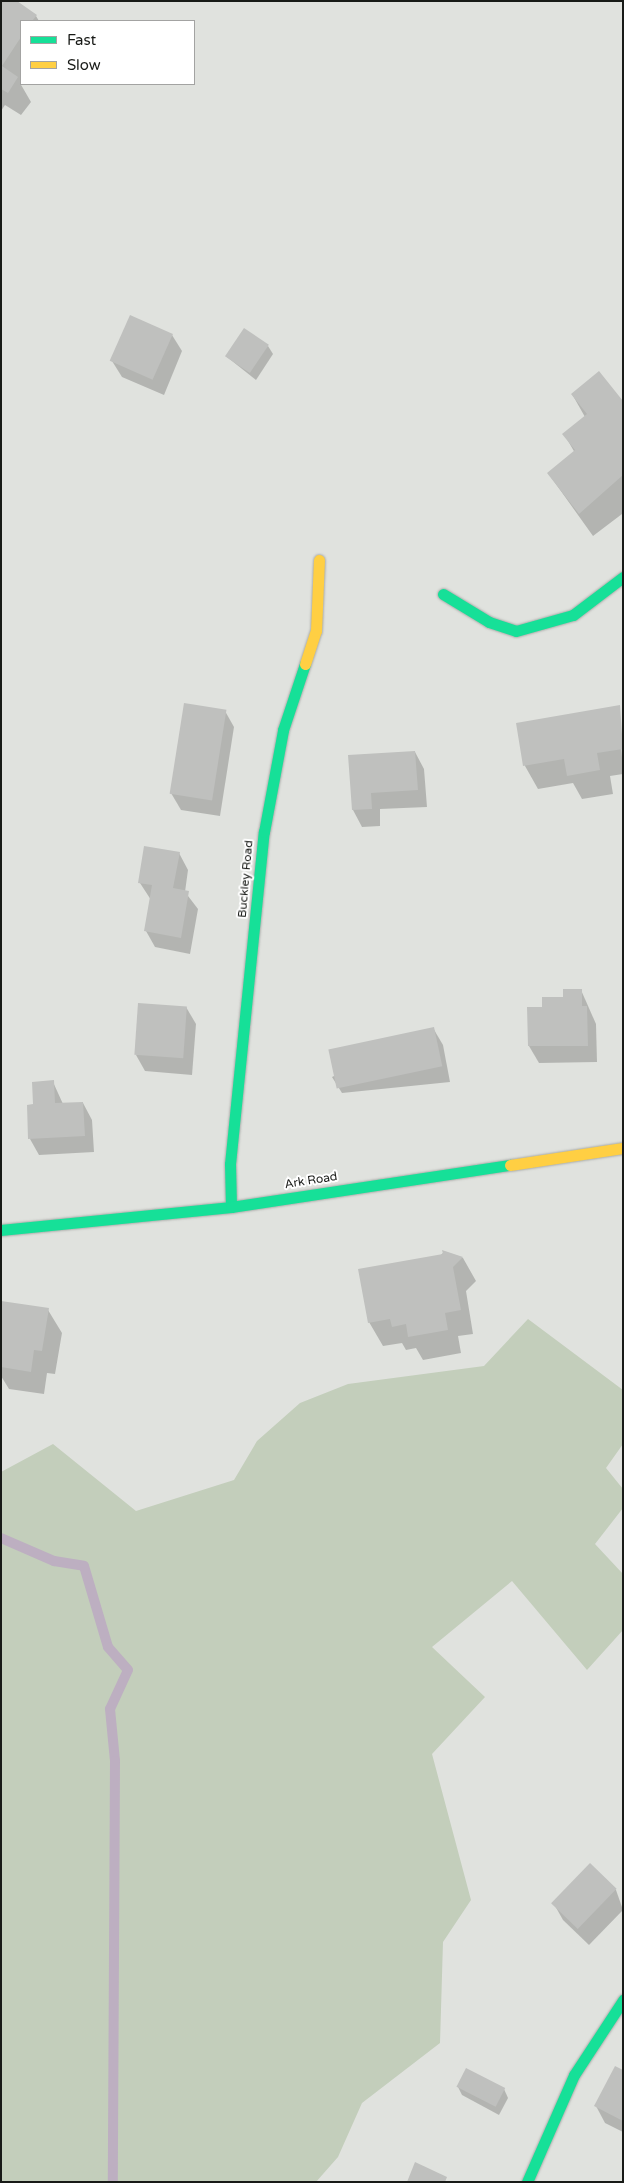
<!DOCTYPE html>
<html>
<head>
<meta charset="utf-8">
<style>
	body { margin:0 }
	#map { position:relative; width:624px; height:2183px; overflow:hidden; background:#e0e2de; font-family:"Varela Round",sans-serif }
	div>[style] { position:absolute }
	.green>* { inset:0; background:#c3cebb }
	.shadow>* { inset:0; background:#0003 }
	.stream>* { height:10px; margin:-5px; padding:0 5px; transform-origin:5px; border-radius:5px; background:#bdafc1 }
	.building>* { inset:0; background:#bfc0be; transform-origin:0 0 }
	.roads { filter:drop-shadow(0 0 1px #abadaa) drop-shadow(0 0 1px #abadaa) }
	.fast>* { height:11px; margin:-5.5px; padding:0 5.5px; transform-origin:5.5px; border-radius:5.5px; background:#16e098 }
	.slow>* { height:11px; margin:-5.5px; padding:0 5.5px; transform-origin:5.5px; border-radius:5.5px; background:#ffcf43 }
	span { translate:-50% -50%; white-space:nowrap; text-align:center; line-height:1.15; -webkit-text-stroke:4px #fff; paint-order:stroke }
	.street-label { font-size:12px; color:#181a17 }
	.frame { position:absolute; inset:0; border:2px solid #181a17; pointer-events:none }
	.legend { position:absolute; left:20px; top:20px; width:175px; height:65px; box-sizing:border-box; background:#fff; border:1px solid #a3a3a2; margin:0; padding:6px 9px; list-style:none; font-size:15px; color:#181a17 }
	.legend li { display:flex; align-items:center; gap:10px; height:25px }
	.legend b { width:25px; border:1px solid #a3a3a2 }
</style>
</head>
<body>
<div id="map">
	<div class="green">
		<i style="clip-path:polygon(528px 1319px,623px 1390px,623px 1444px,606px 1468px,623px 1489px,623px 1508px,595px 1544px,623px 1574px,623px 1630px,587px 1670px,512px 1581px,432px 1647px,485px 1697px,432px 1754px,471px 1900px,443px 1942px,440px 2043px,362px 2103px,338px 2157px,316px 2182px,1px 2182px,1px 1472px,53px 1444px,136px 1511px,234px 1480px,257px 1441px,300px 1403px,348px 1384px,484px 1366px)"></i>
	</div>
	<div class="shadow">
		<i style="clip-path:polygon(1px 1px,36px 16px,39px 21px,21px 21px,20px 83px,31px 102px,21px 115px,5px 105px,1px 111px)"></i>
		<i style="clip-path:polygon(172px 335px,182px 351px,164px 395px,122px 377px,112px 361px)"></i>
		<i style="clip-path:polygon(268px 346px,273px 354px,256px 380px,227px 357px)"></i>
		<i style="clip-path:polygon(572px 394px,623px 403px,622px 514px,593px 536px,548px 473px,575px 453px,564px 434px,585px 417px)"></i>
		<i style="clip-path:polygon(619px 706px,623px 774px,610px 776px,613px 794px,582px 799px,573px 783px,538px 789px,525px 766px,517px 724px)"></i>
		<i style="clip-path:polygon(225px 711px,234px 727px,220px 816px,181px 810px,171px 793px)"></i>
		<i style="clip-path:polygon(415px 752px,424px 769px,427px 807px,380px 809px,380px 826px,362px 827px,353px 810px,349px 756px)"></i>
		<i style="clip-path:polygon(179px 853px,188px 870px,185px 892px,198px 909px,190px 954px,155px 947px,146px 931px,151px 900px,140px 883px)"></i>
		<i style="clip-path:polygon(581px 990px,596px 1024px,597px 1062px,539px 1063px,529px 1046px,543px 1008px)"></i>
		<i style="clip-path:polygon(186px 1007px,196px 1024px,192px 1075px,145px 1071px,136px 1055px)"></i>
		<i style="clip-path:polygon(433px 1028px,443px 1045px,450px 1082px,342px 1093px,332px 1077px)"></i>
		<i style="clip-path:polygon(53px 1082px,63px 1104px,83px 1103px,92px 1120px,94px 1152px,39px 1155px,30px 1139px,35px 1106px)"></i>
		<i style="clip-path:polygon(444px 1252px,463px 1258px,476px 1281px,466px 1291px,473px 1334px,458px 1336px,461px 1353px,423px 1360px,416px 1348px,406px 1350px,402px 1343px,383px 1346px,369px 1322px)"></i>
		<i style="clip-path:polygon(1px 1302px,48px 1310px,62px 1333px,55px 1374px,47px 1373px,44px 1394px,9px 1389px,1px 1376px)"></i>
		<i style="clip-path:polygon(590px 1865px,616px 1890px,623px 1910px,589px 1945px,563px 1920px,554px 1904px)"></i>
		<i style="clip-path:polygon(623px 2072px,623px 2132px,605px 2123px,596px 2106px)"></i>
		<i style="clip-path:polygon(458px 2087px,504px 2089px,508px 2098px,499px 2115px,462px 2095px)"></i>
	</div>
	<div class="stream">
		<i style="left:1px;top:1538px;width:58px;rotate:23.5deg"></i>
		<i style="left:54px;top:1561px;width:30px;rotate:9deg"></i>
		<i style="left:84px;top:1566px;width:84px;rotate:73.5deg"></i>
		<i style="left:108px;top:1647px;width:30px;rotate:49deg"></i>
		<i style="left:128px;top:1670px;width:43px;rotate:114.8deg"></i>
		<i style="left:110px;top:1709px;width:52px;rotate:84.5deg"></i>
		<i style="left:115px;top:1761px;width:421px;rotate:90.3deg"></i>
	</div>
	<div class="building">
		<i style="clip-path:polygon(1px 1px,17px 1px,37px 15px,32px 21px,21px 21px,21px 37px,2px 66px,18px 77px,8px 93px,1px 89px)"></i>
		<i style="left:130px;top:315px;width:47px;height:50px;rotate:24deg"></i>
		<i style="left:244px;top:328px;width:30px;height:34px;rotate:34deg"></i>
		<i style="clip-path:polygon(599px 371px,623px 401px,623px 475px,579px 514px,547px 473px,575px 450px,562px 434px,587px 414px,571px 394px)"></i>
		<i style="left:184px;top:703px;width:43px;height:92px;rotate:9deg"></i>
		<i style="clip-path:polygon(620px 705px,623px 749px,597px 753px,600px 770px,567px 776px,564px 759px,523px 766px,516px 723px)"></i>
		<i style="clip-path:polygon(415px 751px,418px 790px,371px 793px,372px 809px,352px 810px,348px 755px)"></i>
		<i style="clip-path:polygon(144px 846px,180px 852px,173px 888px,189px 891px,181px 938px,144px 931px,152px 885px,138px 883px)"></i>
		<i style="clip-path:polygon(563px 989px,582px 989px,582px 1006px,587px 1006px,588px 1046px,528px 1046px,527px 1007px,542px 1007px,542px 997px,563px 997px)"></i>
		<i style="left:138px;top:1003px;width:49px;height:52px;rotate:4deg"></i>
		<i style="left:434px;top:1027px;width:40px;height:108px;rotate:78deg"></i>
		<i style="clip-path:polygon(54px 1080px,55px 1103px,83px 1102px,85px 1136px,28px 1139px,27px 1105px,33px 1104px,32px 1082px)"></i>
		<i style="clip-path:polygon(442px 1250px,463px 1257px,453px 1267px,461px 1310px,445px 1313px,448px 1330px,408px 1337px,406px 1324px,392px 1327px,390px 1319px,368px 1323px,358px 1269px,443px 1254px)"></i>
		<i style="clip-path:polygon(1px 1301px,49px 1308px,42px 1351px,34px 1350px,31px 1372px,1px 1367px)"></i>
		<i style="left:590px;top:1863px;width:37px;height:56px;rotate:44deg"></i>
		<i style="clip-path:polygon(615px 2066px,623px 2070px,623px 2121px,594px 2106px)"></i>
		<i style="left:466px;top:2068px;width:44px;height:21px;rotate:27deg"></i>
		<i style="clip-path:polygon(415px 2162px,447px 2177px,445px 2182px,407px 2182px)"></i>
	</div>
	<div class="roads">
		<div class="fast">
			<i style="left:443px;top:594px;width:54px;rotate:31.3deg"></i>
			<i style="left:489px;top:622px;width:28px;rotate:18deg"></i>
			<i style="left:516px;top:631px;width:59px;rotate:-15.7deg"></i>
			<i style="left:573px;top:615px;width:63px;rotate:-37.2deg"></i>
			<i style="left:231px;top:1207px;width:43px;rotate:-91.3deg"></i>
			<i style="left:230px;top:1164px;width:334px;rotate:-84.2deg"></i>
			<i style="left:264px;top:832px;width:104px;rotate:-79.4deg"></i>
			<i style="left:283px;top:730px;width:70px;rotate:-71.6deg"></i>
			<i style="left:1px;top:1230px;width:231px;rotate:-5.7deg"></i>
			<i style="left:231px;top:1207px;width:282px;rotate:-8.6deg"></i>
			<i style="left:527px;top:2182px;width:117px;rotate:-66.3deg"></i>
			<i style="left:574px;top:2075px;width:90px;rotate:-56.8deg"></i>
		</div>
		<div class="slow">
			<i style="left:305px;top:664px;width:35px;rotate:-72deg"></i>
			<i style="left:316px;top:631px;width:71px;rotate:-87.6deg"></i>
			<i style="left:510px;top:1165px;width:114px;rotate:-8.6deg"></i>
		</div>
	</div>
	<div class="street-label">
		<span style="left:246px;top:879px;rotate:-85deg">Buckley Road</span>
		<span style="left:311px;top:1181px;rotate:-9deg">Ark Road</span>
	</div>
	<div class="frame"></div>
	<ul class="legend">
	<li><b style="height:6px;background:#16e098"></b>Fast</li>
	<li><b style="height:6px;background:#ffcf43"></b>Slow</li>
	</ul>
</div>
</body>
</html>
